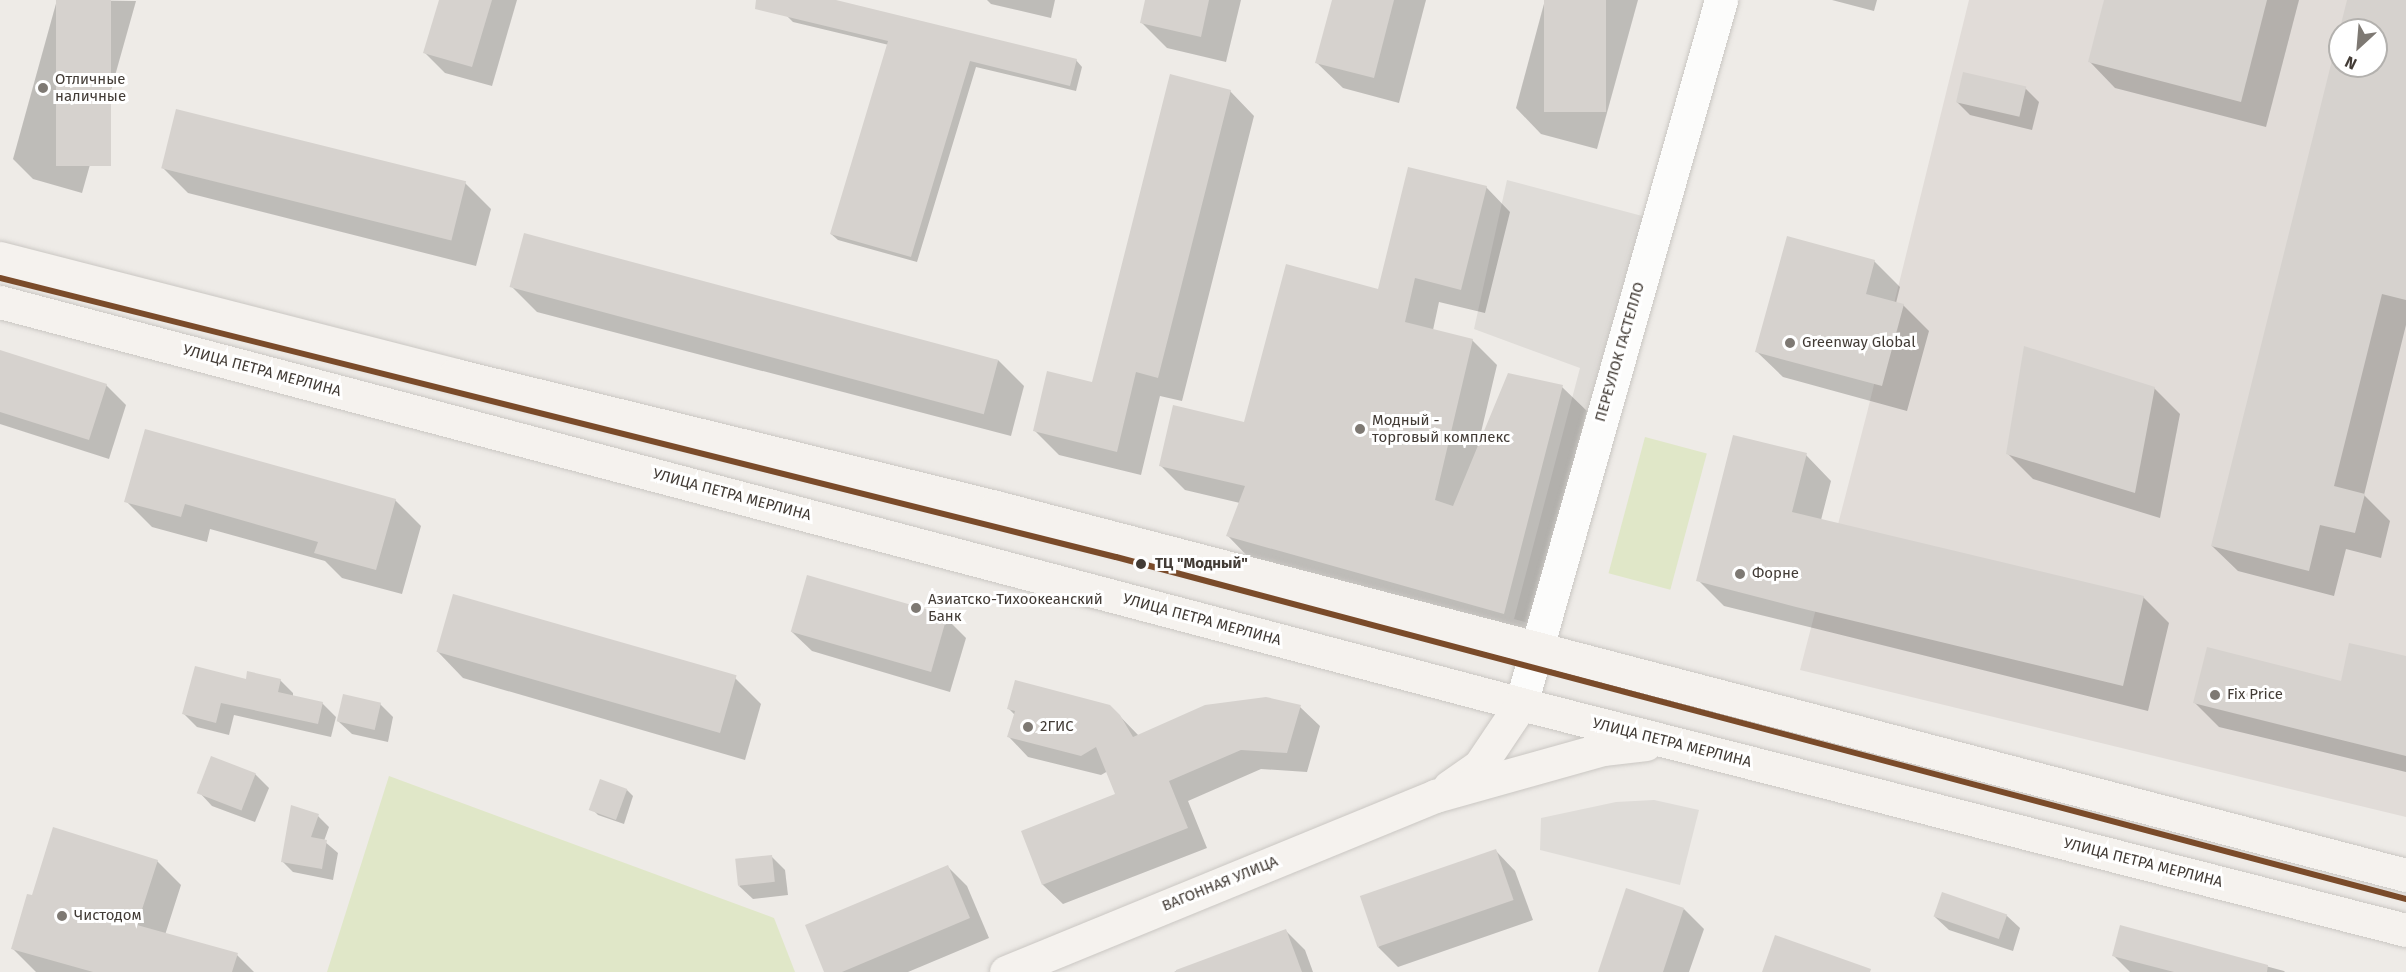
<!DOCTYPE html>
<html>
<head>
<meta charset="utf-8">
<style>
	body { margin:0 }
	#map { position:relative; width:2406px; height:972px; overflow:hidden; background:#eeebe7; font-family:"Fira Sans",sans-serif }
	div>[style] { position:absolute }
	.industrial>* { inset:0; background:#e1dcd8 }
	.green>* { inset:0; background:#e0e7c8; transform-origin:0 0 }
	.parking>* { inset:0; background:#dfdcd8 }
	.shadow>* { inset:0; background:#0003 }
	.building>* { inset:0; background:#d6d2ce; transform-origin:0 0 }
	.roads { filter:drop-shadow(0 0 2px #cac7c3) drop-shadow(0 0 2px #cac7c3) }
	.tertiary>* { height:33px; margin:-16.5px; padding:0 16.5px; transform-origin:16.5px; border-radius:16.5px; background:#fcfcfb }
	.secondary>* { height:33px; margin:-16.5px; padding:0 16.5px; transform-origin:16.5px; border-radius:16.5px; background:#f5f2ee }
	.tram-1>* { height:6px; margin:-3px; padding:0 3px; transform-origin:3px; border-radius:3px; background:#7a4b2a }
	.dots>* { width:16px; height:16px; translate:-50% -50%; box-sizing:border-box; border:3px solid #fff; border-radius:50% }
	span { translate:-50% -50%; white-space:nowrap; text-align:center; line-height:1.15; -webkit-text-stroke:6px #fff; paint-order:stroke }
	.poi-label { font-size:15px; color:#423b35 }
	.left { translate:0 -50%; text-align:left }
	.street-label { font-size:15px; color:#423b35 }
	.stop-label { font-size:15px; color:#423b35; font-weight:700 }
	.north { position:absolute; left:2328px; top:18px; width:60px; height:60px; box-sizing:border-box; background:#fff; border:2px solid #b3b1ae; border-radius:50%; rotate:206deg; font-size:16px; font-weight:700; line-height:24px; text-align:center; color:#423b35 }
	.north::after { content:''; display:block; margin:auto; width:21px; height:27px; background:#7e7973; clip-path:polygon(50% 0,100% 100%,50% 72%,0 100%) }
</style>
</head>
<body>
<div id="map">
	<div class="industrial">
		<i style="clip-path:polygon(evenodd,1969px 0,2406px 0,2406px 817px,1800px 670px,1867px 413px,1969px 0,2340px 30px,2376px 30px,2376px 66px,2340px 66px,2340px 30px)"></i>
	</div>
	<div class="green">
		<i style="left:1645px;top:437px;width:64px;height:141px;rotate:15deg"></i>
		<i style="clip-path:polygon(389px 776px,774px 918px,795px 972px,327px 972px)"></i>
	</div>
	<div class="parking">
		<i style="clip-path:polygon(1507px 180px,1646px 217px,1532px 624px,1514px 619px,1580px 368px,1474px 329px)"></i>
		<i style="clip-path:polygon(1654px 800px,1699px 810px,1680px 885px,1540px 850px,1541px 818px,1616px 802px)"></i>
	</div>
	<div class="shadow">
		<i style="clip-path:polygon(57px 0,136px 1px,82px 193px,33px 179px,13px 159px)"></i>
		<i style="clip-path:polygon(440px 0,517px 0,492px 86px,445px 73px,425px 53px)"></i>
		<i style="clip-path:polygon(791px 0,830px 0,1076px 60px,1082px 67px,1076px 91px,976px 67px,917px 262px,838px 240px,831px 234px,889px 45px,793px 22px,787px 16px)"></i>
		<i style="clip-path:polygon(987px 0,1055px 0,1051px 18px,991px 4px)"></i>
		<i style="clip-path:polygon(1146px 0,1241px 0,1226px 62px,1167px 48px,1141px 22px)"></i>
		<i style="clip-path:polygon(1333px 0,1426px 0,1399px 103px,1343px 88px,1317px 63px)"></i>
		<i style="clip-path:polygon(1545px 0,1638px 0,1597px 149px,1541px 134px,1516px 108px)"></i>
		<i style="clip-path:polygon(1832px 0,1877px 0,1874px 11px)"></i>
		<i style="clip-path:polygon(2106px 0,2299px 0,2266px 127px,2115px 88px,2090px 62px)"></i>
		<i style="clip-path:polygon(2349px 0,2406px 0,2406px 325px,2364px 495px,2390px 521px,2381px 558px,2346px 549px,2334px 596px,2238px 571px,2212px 546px,2340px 35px,2340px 66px,2376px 66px,2376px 30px,2341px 30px)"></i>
		<i style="clip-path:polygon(2025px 88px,2039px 102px,2032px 130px,1970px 115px,1957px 102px)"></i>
		<i style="clip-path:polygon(1230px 91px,1254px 116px,1182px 401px,1160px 396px,1141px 475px,1059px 455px,1034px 430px,1094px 384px)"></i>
		<i style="clip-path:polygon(163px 168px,465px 183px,491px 209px,476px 266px,188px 193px)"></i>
		<i style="clip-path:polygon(1486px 187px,1510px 212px,1485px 313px,1439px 302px,1433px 330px,1472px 340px,1497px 365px,1478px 445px,1562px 387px,1587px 411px,1529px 638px,1252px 561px,1228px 536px,1240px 503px,1185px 490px,1160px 465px,1245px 424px)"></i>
		<i style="clip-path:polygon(1874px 261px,1900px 287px,1896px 303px,1903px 305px,1929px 331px,1907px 411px,1783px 377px,1757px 352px)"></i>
		<i style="clip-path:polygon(511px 286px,998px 360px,1024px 386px,1011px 436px,537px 312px)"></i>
		<i style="clip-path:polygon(0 352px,106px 385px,126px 405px,109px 459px,0 424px)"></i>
		<i style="clip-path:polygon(2154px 388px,2180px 414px,2160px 518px,2033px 479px,2007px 453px)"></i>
		<i style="clip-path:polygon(1806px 455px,1831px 481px,1821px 520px,2143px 597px,2169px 623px,2148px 711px,1724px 606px,1698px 580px)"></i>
		<i style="clip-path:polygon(395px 500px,421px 526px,402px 594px,342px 578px,325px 561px,210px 529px,207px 542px,152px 527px,126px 501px)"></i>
		<i style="clip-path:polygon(946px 618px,966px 638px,950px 692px,812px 651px,792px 632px)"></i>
		<i style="clip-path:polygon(438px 652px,735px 678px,761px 704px,745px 760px,463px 678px)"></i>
		<i style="clip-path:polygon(2406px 657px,2406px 772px,2219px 727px,2195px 703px,2342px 682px)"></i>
		<i style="clip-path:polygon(247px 680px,280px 680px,293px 693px,293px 697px,322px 703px,336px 717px,331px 737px,234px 715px,229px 735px,197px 727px,184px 714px)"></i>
		<i style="clip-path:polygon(380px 704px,393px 717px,388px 742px,352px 734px,338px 721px)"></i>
		<i style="clip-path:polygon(1110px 706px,1139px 736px,1300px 707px,1320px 726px,1307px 772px,1261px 769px,1188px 801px,1207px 848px,1063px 904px,1043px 885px,1023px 832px,1117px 795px,1108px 771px,1101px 775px,1028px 757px,1009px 737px,1015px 715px,1009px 709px)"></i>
		<i style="clip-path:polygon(255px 774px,269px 788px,255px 822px,212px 806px,199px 792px)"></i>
		<i style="clip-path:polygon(627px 790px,633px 796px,624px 824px,598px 815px,592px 809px)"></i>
		<i style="clip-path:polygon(318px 816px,329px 827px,324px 841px,338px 853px,333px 880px,293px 872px,282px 861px)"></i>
		<i style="clip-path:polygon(1496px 851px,1515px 871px,1533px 920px,1398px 967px,1378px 947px)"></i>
		<i style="clip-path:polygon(772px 857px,785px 870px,788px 895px,753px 899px,739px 886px)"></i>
		<i style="clip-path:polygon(157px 861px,181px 885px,165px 935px,237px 955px,254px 972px,36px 972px,13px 949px,33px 897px)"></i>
		<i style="clip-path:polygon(948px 867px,967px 886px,989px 938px,908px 972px,826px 972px)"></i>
		<i style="clip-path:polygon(1684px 909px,1704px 929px,1689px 972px,1599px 972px)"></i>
		<i style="clip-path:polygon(2006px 915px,2020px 928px,2013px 951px,1949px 930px,1935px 917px)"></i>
		<i style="clip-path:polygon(2121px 927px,2284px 971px,2285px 972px,2130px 972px,2114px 956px)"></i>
		<i style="clip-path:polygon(1285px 930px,1305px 950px,1313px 972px,1174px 972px)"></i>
	</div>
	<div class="building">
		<i style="left:56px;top:0;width:55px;height:166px"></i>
		<i style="clip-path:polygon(439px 0,492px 0,472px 67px,423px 53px)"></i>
		<i style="clip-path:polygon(756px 0,836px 0,1077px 59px,1070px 86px,970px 61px,911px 257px,830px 234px,888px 41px,755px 9px)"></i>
		<i style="clip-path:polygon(1145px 0,1209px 0,1201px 37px,1140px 23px)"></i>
		<i style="clip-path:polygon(1332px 0,1394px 0,1374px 78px,1315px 63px)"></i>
		<i style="left:1544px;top:0;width:62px;height:112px"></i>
		<i style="clip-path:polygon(2104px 0,2267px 0,2241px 102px,2088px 62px)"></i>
		<i style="clip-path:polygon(evenodd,2347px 0,2406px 0,2406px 300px,2382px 294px,2334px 486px,2365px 494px,2355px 533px,2320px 525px,2309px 571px,2211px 546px,2347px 0,2340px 30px,2376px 30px,2376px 66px,2340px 66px,2340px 30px)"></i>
		<i style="left:1963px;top:72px;width:65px;height:31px;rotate:13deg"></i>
		<i style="clip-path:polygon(1170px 74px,1231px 90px,1158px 378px,1136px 372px,1117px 452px,1033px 431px,1047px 371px,1092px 382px)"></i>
		<i style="left:176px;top:109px;width:299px;height:61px;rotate:14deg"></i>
		<i style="clip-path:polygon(1408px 167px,1487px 186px,1461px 290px,1415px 278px,1405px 322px,1473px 339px,1435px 500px,1453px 506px,1508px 373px,1563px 385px,1504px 614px,1226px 536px,1245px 486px,1159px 466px,1173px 405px,1244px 422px,1286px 264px,1378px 289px)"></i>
		<i style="left:524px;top:233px;width:491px;height:56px;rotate:15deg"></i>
		<i style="clip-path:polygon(1787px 236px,1875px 260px,1866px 294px,1904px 304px,1882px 386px,1755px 352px)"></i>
		<i style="clip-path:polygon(2024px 346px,2155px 387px,2135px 493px,2006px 454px)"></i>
		<i style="clip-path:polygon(0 350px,107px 384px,89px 440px,0 412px)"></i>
		<i style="clip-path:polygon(145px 429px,396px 499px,376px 570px,314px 553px,318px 542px,185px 504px,181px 517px,124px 502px)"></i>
		<i style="clip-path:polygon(1733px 435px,1807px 453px,1792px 512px,2144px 596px,2123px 686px,1796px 607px,1696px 581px)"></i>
		<i style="left:807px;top:575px;width:146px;height:59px;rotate:16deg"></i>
		<i style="left:453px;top:594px;width:295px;height:60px;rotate:16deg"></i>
		<i style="clip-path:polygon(2349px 643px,2406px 656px,2406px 756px,2193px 703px,2207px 647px,2341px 681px)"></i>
		<i style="clip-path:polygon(195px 666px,246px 679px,247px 671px,281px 679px,278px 692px,323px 702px,318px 724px,221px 703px,216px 723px,182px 714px)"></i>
		<i style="clip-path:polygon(1015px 680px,1110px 705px,1120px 715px,1133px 737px,1205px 705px,1266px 697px,1301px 705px,1287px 753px,1241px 750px,1169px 781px,1188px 828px,1042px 885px,1021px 831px,1115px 794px,1096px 747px,1081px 756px,1007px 737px,1015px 711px,1007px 709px)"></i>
		<i style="left:343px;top:694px;width:39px;height:28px;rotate:13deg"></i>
		<i style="left:211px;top:756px;width:48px;height:40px;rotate:21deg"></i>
		<i style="left:600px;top:779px;width:29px;height:33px;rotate:20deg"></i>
		<i style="clip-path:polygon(291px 805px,319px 814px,311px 837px,327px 840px,322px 869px,281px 862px)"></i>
		<i style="clip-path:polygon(53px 827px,158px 860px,137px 925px,238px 953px,232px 972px,93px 972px,11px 949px,27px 894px,32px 895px)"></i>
		<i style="left:1496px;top:849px;width:54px;height:144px;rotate:71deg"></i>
		<i style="left:772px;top:855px;width:27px;height:37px;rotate:84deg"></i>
		<i style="clip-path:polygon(948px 865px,970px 918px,842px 972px,824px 972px,805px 925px)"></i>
		<i style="clip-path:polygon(1626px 888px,1684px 908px,1663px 972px,1598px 972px)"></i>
		<i style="left:1942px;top:892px;width:69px;height:26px;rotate:19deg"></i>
		<i style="clip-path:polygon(2120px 925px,2268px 965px,2267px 972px,2174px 972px,2112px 956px)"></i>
		<i style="clip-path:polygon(1286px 929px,1302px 972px,1176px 972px,1176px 970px)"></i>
		<i style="clip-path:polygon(1775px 935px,1871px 969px,1870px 972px,1762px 972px)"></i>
	</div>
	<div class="roads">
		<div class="tertiary">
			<i style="left:1521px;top:704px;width:732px;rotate:-74.14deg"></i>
		</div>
		<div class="secondary">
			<i style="left:0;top:258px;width:470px;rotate:14.4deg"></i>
			<i style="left:455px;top:375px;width:557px;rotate:13.71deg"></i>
			<i style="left:996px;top:507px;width:1457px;rotate:14.63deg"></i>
			<i style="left:0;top:302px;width:1573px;rotate:14.8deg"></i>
			<i style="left:1521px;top:704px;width:913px;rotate:14.33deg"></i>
			<i style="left:1449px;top:787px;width:38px;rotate:-35deg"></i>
			<i style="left:1480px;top:765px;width:73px;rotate:-56.1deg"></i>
			<i style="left:1006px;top:972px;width:464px;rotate:-22.3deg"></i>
			<i style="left:1435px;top:796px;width:174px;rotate:-15.6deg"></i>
			<i style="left:1603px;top:749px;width:43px;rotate:-6.6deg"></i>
		</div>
	</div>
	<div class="tram-1">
		<i style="left:0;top:278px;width:1150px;rotate:14.04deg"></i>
		<i style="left:1116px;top:557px;width:1335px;rotate:14.85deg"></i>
	</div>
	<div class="dots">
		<i style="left:43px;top:88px;background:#7e7973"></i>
		<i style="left:1790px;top:343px;background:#7e7973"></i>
		<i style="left:1360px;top:429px;background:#7e7973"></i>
		<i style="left:1141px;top:564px;background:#423b35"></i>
		<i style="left:1740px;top:574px;background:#7e7973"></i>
		<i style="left:916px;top:608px;background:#7e7973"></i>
		<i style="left:2215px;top:695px;background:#7e7973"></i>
		<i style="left:1028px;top:727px;background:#7e7973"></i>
		<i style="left:62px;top:916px;background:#7e7973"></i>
	</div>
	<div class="poi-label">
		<span class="left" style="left:55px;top:88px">Отличные<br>наличные</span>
		<span class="left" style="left:1802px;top:343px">Greenway Global</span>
		<span class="left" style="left:1372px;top:429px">Модный -<br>торговый комплекс</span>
		<span class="left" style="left:1752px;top:574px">Форне</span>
		<span class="left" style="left:928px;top:608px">Азиатско-Тихоокеанский<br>Банк</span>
		<span class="left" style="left:2227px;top:695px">Fix Price</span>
		<span class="left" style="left:1040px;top:727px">2ГИС</span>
		<span class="left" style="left:74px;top:916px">Чистодом</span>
	</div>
	<div class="street-label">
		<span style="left:1620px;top:352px;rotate:-74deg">ПЕРЕУЛОК ГАСТЕЛЛО</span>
		<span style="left:262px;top:371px;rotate:15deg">УЛИЦА ПЕТРА МЕРЛИНА</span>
		<span style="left:732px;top:495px;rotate:15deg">УЛИЦА ПЕТРА МЕРЛИНА</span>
		<span style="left:1202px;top:620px;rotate:15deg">УЛИЦА ПЕТРА МЕРЛИНА</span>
		<span style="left:1672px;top:743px;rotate:14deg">УЛИЦА ПЕТРА МЕРЛИНА</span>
		<span style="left:2143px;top:863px;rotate:14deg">УЛИЦА ПЕТРА МЕРЛИНА</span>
		<span style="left:1220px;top:884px;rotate:-22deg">ВАГОННАЯ УЛИЦА</span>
	</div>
	<div class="stop-label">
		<span class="left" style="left:1155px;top:564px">ТЦ "Модный"</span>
	</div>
	<div class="north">N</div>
</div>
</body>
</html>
